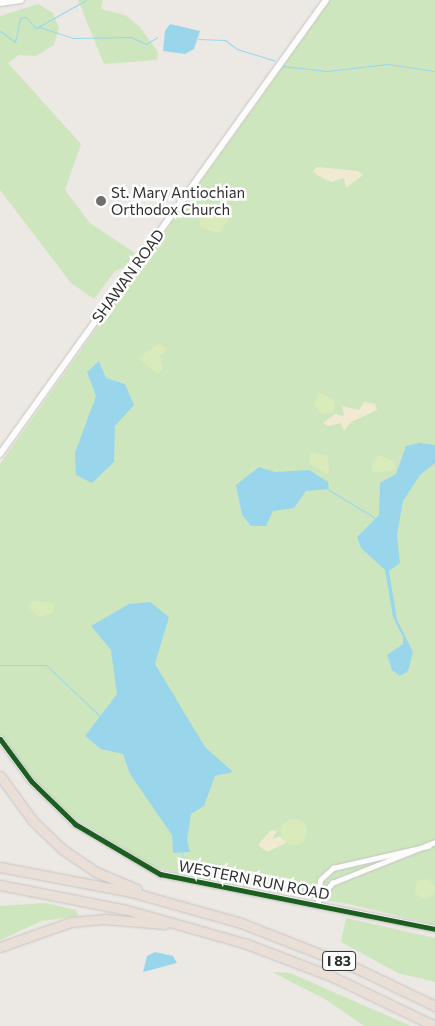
<!DOCTYPE html>
<html>
<head>
<meta charset="utf-8">
<style>
	body { margin:0 }
	#map { position:relative; width:435px; height:1026px; overflow:hidden; background:#ece8e4; font-family:Commissioner,sans-serif }
	div>[style] { position:absolute }
	.green>* { inset:0; background:#cee6be }
	.sand>* { inset:0; background:#f0ead3 }
	.pitch>* { inset:0; background:#d9eabb }
	.round { border-radius:50% }
	.water>* { inset:0; background:#99d6ec }
	.stream>* { height:1px; margin:-0.5px; padding:0 0.5px; transform-origin:0.5px; border-radius:0.5px; background:#99d6ec }
	.roads { filter:drop-shadow(0 0 1px #c5c4c5) drop-shadow(0 0 1px #c5c4c5) }
	.street>* { height:4.5px; margin:-2.25px; padding:0 2.25px; transform-origin:2.25px; border-radius:2.25px; background:#fcfcfb }
	.secondary>* { height:6px; margin:-3px; padding:0 3px; transform-origin:3px; border-radius:3px; background:#fcfcfb }
	.highway>* { height:9px; margin:-4.5px; padding:0 4.5px; transform-origin:4.5px; border-radius:4.5px; background:#eadfd6 }
	.cycleway>* { height:5px; margin:-2.5px; padding:0 2.5px; transform-origin:2.5px; border-radius:2.5px; background:#1b5e20 }
	.dots>* { width:14px; height:14px; translate:-50% -50%; box-sizing:border-box; border:2px solid #fff; border-radius:50% }
	span { translate:-50% -50%; white-space:nowrap; text-align:center; line-height:1.15; -webkit-text-stroke:5px #fff; paint-order:stroke }
	.shield-label span { padding:1px 4px; background:#fff; border:1px solid; border-radius:4px; -webkit-text-stroke-width:0 }
	.shield-label { font-size:14px; color:#2e2e2e; font-weight:700 }
	.poi-label { font-size:15px; color:#2e2e2e }
	.left { translate:0 -50%; text-align:left }
	.street-label { font-size:15px; color:#2e2e2e }
</style>
</head>
<body>
<div id="map">
	<div class="green">
		<i style="clip-path:polygon(78px 0,103px 0,101px 9px,125px 15px,140px 27px,158px 52px,157px 60px,104px 64px)"></i>
		<i style="clip-path:polygon(330px 0,435px 0,435px 925px,349px 904px,174px 876px,174px 872px,148px 865px,66px 812px,33px 778px,0 734px,0 464px)"></i>
		<i style="clip-path:polygon(38px 4px,53px 13px,59px 28px,54px 45px,36px 56px,19px 55px,8px 63px,81px 144px,65px 190px,90px 223px,135px 253px,128px 266px,115px 271px,94px 299px,71px 283px,0 190px,0 16px)"></i>
		<i style="clip-path:polygon(46px 903px,76px 910px,78px 916px,42px 921px,0 940px,0 906px)"></i>
		<i style="clip-path:polygon(346px 918px,435px 938px,435px 982px,398px 973px,341px 942px)"></i>
		<i style="clip-path:polygon(272px 972px,290px 973px,411px 1026px,364px 1026px,325px 999px)"></i>
	</div>
	<div class="sand">
		<i style="clip-path:polygon(317px 167px,358px 171px,363px 175px,346px 188px,344px 178px,331px 182px,317px 175px,313px 171px)"></i>
		<i style="clip-path:polygon(364px 402px,375px 404px,377px 410px,351px 422px,344px 431px,341px 423px,328px 426px,323px 423px,335px 414px,344px 416px,342px 406px,359px 410px)"></i>
		<i style="clip-path:polygon(271px 830px,277px 831px,272px 839px,280px 836px,286px 843px,267px 852px,258px 845px)"></i>
	</div>
	<div class="pitch">
		<i style="clip-path:polygon(220px 211px,229px 220px,219px 233px,201px 228px,199px 218px)"></i>
		<i style="clip-path:polygon(160px 343px,167px 350px,160px 356px,163px 369px,157px 373px,138px 358px)"></i>
		<i style="clip-path:polygon(319px 392px,335px 401px,334px 412px,323px 415px,314px 405px)"></i>
		<i style="clip-path:polygon(311px 452px,328px 456px,329px 475px,309px 463px)"></i>
		<i style="clip-path:polygon(378px 455px,394px 461px,395px 469px,373px 473px,371px 466px)"></i>
		<i style="clip-path:polygon(32px 601px,54px 603px,53px 612px,40px 617px,29px 608px)"></i>
		<i class="round" style="left:281px;top:819px;width:26px;height:26px"></i>
		<i class="round" style="left:415px;top:879px;width:20px;height:20px"></i>
	</div>
	<div class="water">
		<i style="clip-path:polygon(170px 24px,200px 31px,194px 49px,185px 54px,163px 51px,165px 31px)"></i>
		<i style="clip-path:polygon(99px 361px,106px 378px,125px 384px,134px 405px,115px 426px,114px 462px,92px 483px,76px 475px,75px 453px,96px 396px,87px 372px)"></i>
		<i style="clip-path:polygon(419px 443px,435px 445px,435px 463px,420px 475px,403px 501px,397px 535px,400px 563px,389px 571px,397px 620px,413px 652px,408px 671px,400px 676px,392px 670px,387px 655px,403px 644px,403px 637px,393px 617px,385px 570px,361px 548px,357px 537px,379px 515px,380px 483px,396px 474px,406px 446px)"></i>
		<i style="clip-path:polygon(259px 467px,275px 472px,309px 470px,328px 482px,329px 489px,306px 491px,294px 508px,273px 511px,266px 526px,251px 526px,242px 515px,236px 485px)"></i>
		<i style="clip-path:polygon(150px 602px,169px 617px,155px 664px,205px 747px,233px 772px,215px 776px,204px 806px,191px 814px,187px 840px,190px 852px,173px 853px,172px 835px,130px 774px,123px 754px,101px 749px,85px 736px,117px 694px,111px 650px,91px 626px,129px 604px)"></i>
		<i style="clip-path:polygon(155px 952px,173px 956px,177px 963px,143px 972px,147px 956px)"></i>
	</div>
	<div class="stream">
		<i style="left:39px;top:27px;width:36px;rotate:18deg"></i>
		<i style="left:73px;top:38px;width:58px;rotate:-1deg"></i>
		<i style="left:131px;top:37px;width:17px;rotate:25deg"></i>
		<i style="left:146px;top:44px;width:13px;rotate:-32deg"></i>
		<i style="left:0;top:31px;width:19px;rotate:36deg"></i>
		<i style="left:15px;top:42px;width:25px;rotate:-78deg"></i>
		<i style="left:20px;top:18px;width:6px;rotate:-9deg"></i>
		<i style="left:26px;top:17px;width:15px;rotate:48deg"></i>
		<i style="left:36px;top:28px;width:57px;rotate:-29.2deg"></i>
		<i style="left:198px;top:39px;width:27px;rotate:2deg"></i>
		<i style="left:225px;top:40px;width:15px;rotate:37deg"></i>
		<i style="left:237px;top:49px;width:39px;rotate:17deg"></i>
		<i style="left:282px;top:66px;width:45px;rotate:6.3deg"></i>
		<i style="left:327px;top:71px;width:61px;rotate:-6.5deg"></i>
		<i style="left:388px;top:64px;width:48px;rotate:8.5deg"></i>
		<i style="left:329px;top:490px;width:54px;rotate:31.3deg"></i>
		<i style="left:0;top:665px;width:46px"></i>
		<i style="left:46px;top:665px;width:74px;rotate:43.4deg"></i>
		<i style="left:182px;top:853px;width:19px;rotate:84deg"></i>
	</div>
	<div class="roads">
		<div class="street">
			<i style="left:318px;top:901px;width:23px;rotate:-52deg"></i>
			<i style="left:332px;top:883px;width:111px;rotate:-21.7deg"></i>
			<i style="left:317px;top:905px;width:25px;rotate:-83deg"></i>
			<i style="left:320px;top:880px;width:18px;rotate:-43deg"></i>
			<i style="left:333px;top:868px;width:98px;rotate:-13deg"></i>
		</div>
		<div class="secondary">
			<i style="left:0;top:3px;width:21px;rotate:-8deg"></i>
			<i style="left:0;top:454px;width:559px;rotate:-54.32deg"></i>
			<i style="left:0;top:739px;width:52px;rotate:53.6deg"></i>
			<i style="left:31px;top:781px;width:62px;rotate:44.3deg"></i>
			<i style="left:75px;top:824px;width:99px;rotate:30.5deg"></i>
			<i style="left:160px;top:874px;width:280px;rotate:11.3deg"></i>
		</div>
		<div class="highway">
			<i style="left:0;top:776px;width:56px;rotate:53.7deg"></i>
			<i style="left:33px;top:821px;width:40px;rotate:44deg"></i>
			<i style="left:62px;top:849px;width:41px;rotate:34.1deg"></i>
			<i style="left:96px;top:872px;width:44px;rotate:22.5deg"></i>
			<i style="left:0;top:867px;width:133px;rotate:10.8deg"></i>
			<i style="left:131px;top:892px;width:114px;rotate:15.7deg"></i>
			<i style="left:241px;top:923px;width:123px;rotate:21.4deg"></i>
			<i style="left:356px;top:968px;width:88px;rotate:25.7deg"></i>
			<i style="left:0;top:885px;width:129px;rotate:11.1deg"></i>
			<i style="left:127px;top:910px;width:122px;rotate:15.8deg"></i>
			<i style="left:244px;top:943px;width:93px;rotate:20.8deg"></i>
			<i style="left:331px;top:976px;width:115px;rotate:25.7deg"></i>
			<i style="left:0;top:947px;width:75px;rotate:-19.4deg"></i>
			<i style="left:71px;top:922px;width:33px;rotate:-5deg"></i>
			<i style="left:104px;top:919px;width:61px;rotate:4.7deg"></i>
		</div>
	</div>
	<div class="cycleway">
		<i style="left:0;top:739px;width:52px;rotate:53.6deg"></i>
		<i style="left:31px;top:781px;width:62px;rotate:44.3deg"></i>
		<i style="left:75px;top:824px;width:99px;rotate:30.5deg"></i>
		<i style="left:160px;top:874px;width:280px;rotate:11.3deg"></i>
	</div>
	<div class="dots">
		<i style="left:101px;top:201px;background:#706f6e"></i>
	</div>
	<div class="shield-label">
		<span style="left:339px;top:961px">I 83</span>
	</div>
	<div class="poi-label">
		<span class="left" style="left:111px;top:201px">St. Mary Antiochian<br>Orthodox Church</span>
	</div>
	<div class="street-label">
		<span style="left:128px;top:276px;rotate:-54deg">SHAWAN ROAD</span>
		<span style="left:254px;top:880px;rotate:11deg">WESTERN RUN ROAD</span>
	</div>
</div>
</body>
</html>
